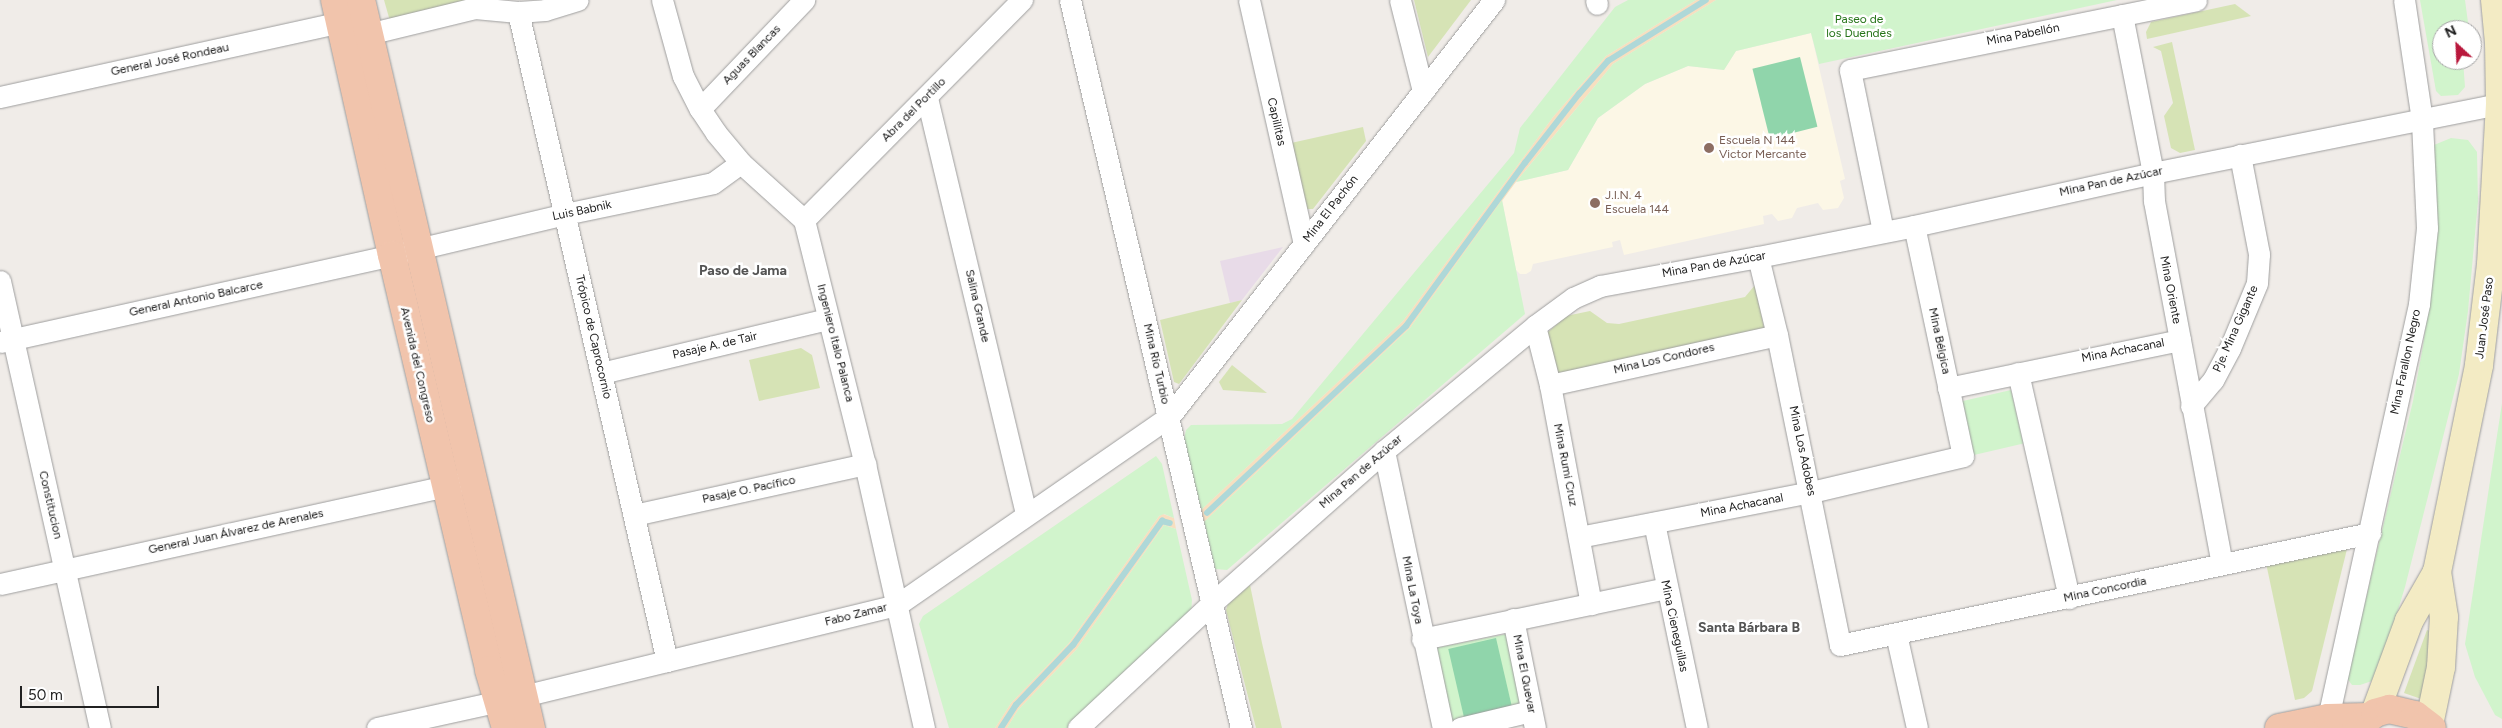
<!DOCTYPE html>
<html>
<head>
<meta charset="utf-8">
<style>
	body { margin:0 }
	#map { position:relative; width:2502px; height:728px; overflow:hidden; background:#f0ece8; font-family:Figtree,sans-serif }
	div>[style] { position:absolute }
	.industrial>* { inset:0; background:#e8dbe8 }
	.education>* { inset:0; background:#fcf7e6 }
	.grass>* { inset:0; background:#d6e3b5 }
	.sand>* { inset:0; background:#f7dfc0 }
	.park>* { inset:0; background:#d1f4cc; transform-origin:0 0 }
	.pitch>* { inset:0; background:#90d5ab; transform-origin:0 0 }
	.stream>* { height:5.5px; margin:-2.75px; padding:0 2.75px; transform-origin:2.75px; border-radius:2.75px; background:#aed8d8 }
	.roads { filter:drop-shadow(0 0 1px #9e9e9e) drop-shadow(0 0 1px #9e9e9e) }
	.street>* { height:21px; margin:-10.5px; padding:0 10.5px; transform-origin:10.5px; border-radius:10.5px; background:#fff }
	.secondary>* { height:28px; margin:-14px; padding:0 14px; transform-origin:14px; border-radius:14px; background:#f3ebc4 }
	.primary>* { height:28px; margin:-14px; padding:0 14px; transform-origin:14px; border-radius:14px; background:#f1c4ac }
	.dots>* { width:14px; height:14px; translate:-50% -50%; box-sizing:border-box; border:2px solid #fff; border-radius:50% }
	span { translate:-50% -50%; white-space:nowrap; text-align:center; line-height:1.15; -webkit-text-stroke:5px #fff; paint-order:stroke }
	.park-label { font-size:12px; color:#267419 }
	.street-label { font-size:12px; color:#212121 }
	.education-label { font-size:12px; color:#785e54 }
	.left { translate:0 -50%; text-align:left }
	.neighbourhood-label { font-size:14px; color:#545454; font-weight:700 }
	.north { position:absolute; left:2432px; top:20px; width:50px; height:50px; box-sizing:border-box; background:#fff; border:1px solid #a6a6a6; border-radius:50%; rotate:335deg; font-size:14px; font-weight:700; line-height:20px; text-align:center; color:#212121 }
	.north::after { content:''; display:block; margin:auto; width:18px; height:22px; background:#b9183c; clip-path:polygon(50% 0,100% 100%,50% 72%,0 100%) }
	.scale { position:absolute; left:20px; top:686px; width:139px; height:22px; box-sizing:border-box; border:2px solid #212121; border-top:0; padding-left:6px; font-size:15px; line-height:18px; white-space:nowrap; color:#212121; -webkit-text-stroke:4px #fff; paint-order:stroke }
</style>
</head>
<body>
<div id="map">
	<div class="industrial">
		<i style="clip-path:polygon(1283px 247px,1242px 300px,1230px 303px,1220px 261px)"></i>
	</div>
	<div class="education">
		<i style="clip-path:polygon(1811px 33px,1845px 179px,1840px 181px,1844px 198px,1838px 208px,1823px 210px,1818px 203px,1797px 208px,1792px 218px,1778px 221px,1772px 214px,1763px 216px,1764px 224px,1624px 255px,1620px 240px,1612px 242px,1613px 247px,1533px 264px,1531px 271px,1526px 274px,1520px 274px,1516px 270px,1502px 200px,1516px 182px,1568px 170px,1598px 118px,1645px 84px,1688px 66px,1724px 70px,1736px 51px)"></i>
	</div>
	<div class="grass">
		<i style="clip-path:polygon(384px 0,498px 0,390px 21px)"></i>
		<i style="clip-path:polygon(1414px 0,1471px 0,1428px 57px)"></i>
		<i style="clip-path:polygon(2235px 4px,2251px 16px,2147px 39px,2146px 32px,2151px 22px)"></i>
		<i style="clip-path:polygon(2172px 42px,2195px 150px,2180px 153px,2171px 148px,2164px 116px,2173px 103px,2161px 51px,2153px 47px)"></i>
		<i style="clip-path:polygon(1363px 127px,1366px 141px,1313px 209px,1306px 209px,1291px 143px)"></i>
		<i style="clip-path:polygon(1755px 285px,1765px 332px,1555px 377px,1547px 333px,1566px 316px,1590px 311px,1607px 323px,1619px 324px,1745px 297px)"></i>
		<i style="clip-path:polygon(1242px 300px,1179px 384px,1174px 382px,1160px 320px)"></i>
		<i style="clip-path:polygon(801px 348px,812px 355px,820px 388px,759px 401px,749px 360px)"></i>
		<i style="clip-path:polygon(1232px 365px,1267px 393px,1223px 390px,1219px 382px)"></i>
		<i style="clip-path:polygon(2348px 545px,2312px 691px,2304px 698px,2295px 700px,2266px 563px)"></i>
		<i style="clip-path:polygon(1250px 585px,1262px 643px,1282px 728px,1256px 728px,1226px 610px,1228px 604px)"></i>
		<i style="clip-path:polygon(2427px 630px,2430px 631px,2427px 701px,2404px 693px)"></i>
	</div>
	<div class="sand">
		<i style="clip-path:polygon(1696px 0,1716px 0,1613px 64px,1515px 183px,1410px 328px,1204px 522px,1201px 510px,1403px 321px,1553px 117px,1606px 56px)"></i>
		<i style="clip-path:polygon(1163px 514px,1174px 518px,1176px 529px,1164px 525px,1076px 650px,1018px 710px,1007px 728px,995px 728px,1011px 703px,1069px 643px,1159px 516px)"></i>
	</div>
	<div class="park">
		<i style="clip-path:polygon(1628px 0,1696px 0,1606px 56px,1553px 117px,1403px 321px,1201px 510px,1184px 439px,1186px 430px,1191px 425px,1282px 424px,1292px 419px,1514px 153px,1520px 128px,1615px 7px)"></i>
		<i style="clip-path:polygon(1716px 0,2117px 0,1819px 64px,1811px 33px,1736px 51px,1724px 70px,1688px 66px,1645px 84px,1598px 118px,1568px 170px,1516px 182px,1613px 64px)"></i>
		<i style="clip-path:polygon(2420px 0,2465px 0,2469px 30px,2442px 30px,2442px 60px,2463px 60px,2465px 87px,2458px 95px,2441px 96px,2436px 91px)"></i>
		<i style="clip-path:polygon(2451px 138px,2468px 140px,2477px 152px,2478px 201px,2468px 311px,2459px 374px,2405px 587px,2381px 665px,2375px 680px,2360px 685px,2352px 685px,2347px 678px,2413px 401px,2423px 346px,2431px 284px,2434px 145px)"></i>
		<i style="clip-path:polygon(1502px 200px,1525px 314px,1227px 570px,1215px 569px,1204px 522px,1410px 328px)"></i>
		<i style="left:2011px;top:390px;width:55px;height:55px;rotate:77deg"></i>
		<i style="clip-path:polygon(2502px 403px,2502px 719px,2495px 715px,2475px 677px,2465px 644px)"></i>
		<i style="clip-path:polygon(1156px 456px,1162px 464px,1174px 518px,1164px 514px,1159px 516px,1069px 643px,1011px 703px,995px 728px,949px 728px,919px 624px,923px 616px)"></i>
		<i style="clip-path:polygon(1164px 525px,1176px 529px,1192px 600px,1191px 613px,1069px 728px,1007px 728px,1018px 710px,1076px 650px)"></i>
		<i style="left:1507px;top:634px;width:76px;height:77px;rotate:79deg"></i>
	</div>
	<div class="pitch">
		<i style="left:1800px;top:57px;width:72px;height:49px;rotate:76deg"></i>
		<i style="left:1496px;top:638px;width:74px;height:49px;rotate:77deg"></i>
	</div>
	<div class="stream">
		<i style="left:1207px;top:513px;width:273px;rotate:-43.2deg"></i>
		<i style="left:1406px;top:326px;width:202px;rotate:-53.9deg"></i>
		<i style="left:1525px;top:163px;width:88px;rotate:-52deg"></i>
		<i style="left:1579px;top:94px;width:44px;rotate:-48.7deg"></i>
		<i style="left:1608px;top:61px;width:115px;rotate:-31.9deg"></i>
		<i style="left:1001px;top:728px;width:27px;rotate:-57deg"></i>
		<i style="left:1016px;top:705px;width:83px;rotate:-46.5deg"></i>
		<i style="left:1073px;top:645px;width:153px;rotate:-54.3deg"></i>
		<i style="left:1162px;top:521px;width:8px;rotate:14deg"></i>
	</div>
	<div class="roads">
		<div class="street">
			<i style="left:662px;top:0;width:79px;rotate:74.6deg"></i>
			<i style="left:683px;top:76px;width:37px;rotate:63deg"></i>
			<i style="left:700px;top:109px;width:29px;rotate:56deg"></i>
			<i style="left:716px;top:133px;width:39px;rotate:50deg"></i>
			<i style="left:741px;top:163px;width:85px;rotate:42.1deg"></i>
			<i style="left:804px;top:220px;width:252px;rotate:76deg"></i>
			<i style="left:865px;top:464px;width:271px;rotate:77.4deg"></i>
			<i style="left:1070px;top:0;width:748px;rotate:76.78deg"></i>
			<i style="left:1249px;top:0;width:250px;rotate:77.3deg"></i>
			<i style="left:1400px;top:0;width:94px;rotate:75.8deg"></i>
			<i style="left:1596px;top:0;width:4px;rotate:76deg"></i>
			<i style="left:518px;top:12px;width:666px;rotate:77.07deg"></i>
			<i style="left:2122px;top:15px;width:161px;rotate:78.9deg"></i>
			<i style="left:2153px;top:173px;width:28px;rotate:88deg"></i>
			<i style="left:2154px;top:201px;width:369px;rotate:79.4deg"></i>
			<i style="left:0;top:97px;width:348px;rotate:-12.4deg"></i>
			<i style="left:340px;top:22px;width:30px;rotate:23deg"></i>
			<i style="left:368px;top:34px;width:110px;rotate:-13.7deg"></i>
			<i style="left:475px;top:8px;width:43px;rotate:5.3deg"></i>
			<i style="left:518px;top:12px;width:27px;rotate:-4deg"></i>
			<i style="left:545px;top:10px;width:34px;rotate:-17deg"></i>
			<i style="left:927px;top:98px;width:428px;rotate:76.6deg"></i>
			<i style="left:700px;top:109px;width:151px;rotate:-46.3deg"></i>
			<i style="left:804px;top:220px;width:310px;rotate:-45.3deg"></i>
			<i style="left:1883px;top:231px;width:164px;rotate:-101.6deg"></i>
			<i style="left:1850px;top:70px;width:353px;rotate:-11.4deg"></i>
			<i style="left:1758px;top:257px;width:80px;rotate:76.3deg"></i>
			<i style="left:1777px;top:335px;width:316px;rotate:78.5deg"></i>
			<i style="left:1840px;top:645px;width:542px;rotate:-11.93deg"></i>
			<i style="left:0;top:281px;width:458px;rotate:77.4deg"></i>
			<i style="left:1535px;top:326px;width:61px;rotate:75.7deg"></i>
			<i style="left:1550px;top:385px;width:223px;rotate:79.4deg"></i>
			<i style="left:0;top:342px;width:402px;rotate:-12.5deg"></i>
			<i style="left:392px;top:255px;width:178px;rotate:-13.3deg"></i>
			<i style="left:565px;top:214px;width:151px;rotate:-11.8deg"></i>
			<i style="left:713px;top:183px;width:34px;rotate:-36deg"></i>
			<i style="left:601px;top:373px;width:233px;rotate:-13.4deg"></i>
			<i style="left:2018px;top:373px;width:231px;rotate:77.2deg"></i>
			<i style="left:1550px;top:385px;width:232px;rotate:-12.4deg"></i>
			<i style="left:1948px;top:388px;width:237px;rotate:-11.7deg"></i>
			<i style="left:2191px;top:406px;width:34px;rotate:-50deg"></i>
			<i style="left:2213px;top:380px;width:36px;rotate:-62deg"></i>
			<i style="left:2230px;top:348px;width:70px;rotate:-67.4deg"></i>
			<i style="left:2257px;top:283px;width:29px;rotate:-86deg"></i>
			<i style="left:2259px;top:254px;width:101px;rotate:-100.9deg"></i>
			<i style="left:1384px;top:451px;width:283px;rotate:78deg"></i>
			<i style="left:634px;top:515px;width:237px;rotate:-12.4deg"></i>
			<i style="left:1654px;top:523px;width:209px;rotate:78.2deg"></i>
			<i style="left:1579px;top:537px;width:236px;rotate:-11deg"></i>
			<i style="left:1811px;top:492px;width:156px;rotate:-13.3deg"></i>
			<i style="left:1963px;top:456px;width:235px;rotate:-102deg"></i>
			<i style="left:0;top:584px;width:472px;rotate:-12.4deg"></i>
			<i style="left:1513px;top:619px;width:111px;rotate:78.6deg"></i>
			<i style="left:1896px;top:634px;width:96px;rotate:77.4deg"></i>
			<i style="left:1422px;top:639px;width:249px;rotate:-11.8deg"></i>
			<i style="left:2328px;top:718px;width:424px;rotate:-77.6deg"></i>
			<i style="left:2419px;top:304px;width:76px;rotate:-84deg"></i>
			<i style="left:2427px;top:228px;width:108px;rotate:-92.7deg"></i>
			<i style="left:2422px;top:120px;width:121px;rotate:-98.5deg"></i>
			<i style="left:377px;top:728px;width:149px;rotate:-12.4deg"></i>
			<i style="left:523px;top:696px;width:385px;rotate:-13.7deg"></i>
			<i style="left:897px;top:605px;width:331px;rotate:-34.7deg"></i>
			<i style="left:1169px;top:417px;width:529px;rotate:-52.07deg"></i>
			<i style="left:1078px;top:728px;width:180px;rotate:-43deg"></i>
			<i style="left:1210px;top:605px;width:232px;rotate:-41.5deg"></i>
			<i style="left:1384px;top:451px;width:196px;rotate:-39.6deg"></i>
			<i style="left:1535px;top:326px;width:47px;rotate:-36.4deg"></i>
			<i style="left:1573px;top:298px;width:30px;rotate:-24deg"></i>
			<i style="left:1600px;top:286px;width:161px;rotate:-10.4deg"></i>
			<i style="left:1758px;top:257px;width:159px;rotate:-11.2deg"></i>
			<i style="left:1914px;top:226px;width:245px;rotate:-12.5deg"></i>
			<i style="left:2153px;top:173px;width:356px;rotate:-11.3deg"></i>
			<i style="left:1460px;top:728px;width:73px;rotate:-13.5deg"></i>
		</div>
		<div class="secondary">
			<i style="left:2375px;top:713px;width:98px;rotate:-69.7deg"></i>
			<i style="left:2409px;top:621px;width:56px;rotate:-60.3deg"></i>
			<i style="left:2437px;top:572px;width:211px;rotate:-78.5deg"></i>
			<i style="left:2479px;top:365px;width:101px;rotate:-83.2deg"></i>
			<i style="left:2491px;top:265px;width:161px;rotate:-86.8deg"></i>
			<i style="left:2500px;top:104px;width:61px;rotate:-90.9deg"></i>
			<i style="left:2499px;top:43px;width:43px;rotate:-95.3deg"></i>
			<i style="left:2429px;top:725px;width:59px;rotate:-78.3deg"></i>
			<i style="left:2441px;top:667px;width:50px;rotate:-86.6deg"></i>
			<i style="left:2444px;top:617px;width:46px;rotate:-98.8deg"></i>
		</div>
		<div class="primary">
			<i style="left:335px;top:0;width:261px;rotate:77.4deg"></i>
			<i style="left:392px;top:255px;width:426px;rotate:76.8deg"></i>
			<i style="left:489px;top:670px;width:60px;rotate:73.7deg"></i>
			<i style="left:361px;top:0;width:748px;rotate:76.86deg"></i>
			<i style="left:2279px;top:728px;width:50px;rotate:-11.5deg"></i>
			<i style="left:2328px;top:718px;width:42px;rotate:-1.4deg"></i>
			<i style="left:2356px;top:728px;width:24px;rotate:-38deg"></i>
			<i style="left:2375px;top:713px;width:15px;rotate:-16deg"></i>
			<i style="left:2389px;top:709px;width:27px;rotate:13deg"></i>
			<i style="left:2415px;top:715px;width:21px;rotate:37deg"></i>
		</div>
	</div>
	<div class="dots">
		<i style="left:1709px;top:148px;background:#8d6e63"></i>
		<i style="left:1595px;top:203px;background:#8d6e63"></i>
	</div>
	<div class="park-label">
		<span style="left:1859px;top:27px">Paseo de<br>los Duendes</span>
	</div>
	<div class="street-label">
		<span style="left:2023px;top:35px;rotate:-11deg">Mina Pabellón</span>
		<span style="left:752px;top:55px;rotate:-46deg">Aguas Blancas</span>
		<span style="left:170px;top:60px;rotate:-12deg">General José Rondeau</span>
		<span style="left:914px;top:110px;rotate:-45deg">Abra del Portillo</span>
		<span style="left:1276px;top:122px;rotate:77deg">Capillitas</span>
		<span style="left:2111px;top:182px;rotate:-12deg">Mina Pan de Azúcar</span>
		<span style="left:1331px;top:209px;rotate:-52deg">Mina El Pachón</span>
		<span style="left:582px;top:211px;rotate:-12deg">Luis Babnik</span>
		<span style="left:1714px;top:265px;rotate:-10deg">Mina Pan de Azúcar</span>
		<span style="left:2170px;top:290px;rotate:79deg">Mina Oriente</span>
		<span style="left:196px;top:299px;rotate:-12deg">General Antonio Balcarce</span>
		<span style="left:977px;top:306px;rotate:77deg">Salina Grande</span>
		<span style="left:2485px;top:318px;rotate:-83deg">Juan José Paso</span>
		<span style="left:2236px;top:329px;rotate:-66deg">Pje. Mina Gigante</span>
		<span style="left:593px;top:337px;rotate:77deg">Trópico de Caprocornio</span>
		<span style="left:1939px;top:341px;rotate:78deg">Mina Bélgica</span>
		<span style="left:835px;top:343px;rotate:76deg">Ingeniero Italo Palanca</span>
		<span style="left:715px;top:346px;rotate:-13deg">Pasaje A. de Tair</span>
		<span style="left:2123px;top:351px;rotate:-11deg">Mina Achacanal</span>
		<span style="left:1664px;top:359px;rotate:-13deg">Mina Los Condores</span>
		<span style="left:2406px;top:362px;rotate:-78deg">Mina Farallon Negro</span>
		<span style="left:1156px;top:364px;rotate:77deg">Mina Río Turbio</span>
		<span style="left:417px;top:365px;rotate:77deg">Avenida del Congreso</span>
		<span style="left:1802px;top:451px;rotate:78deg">Mina Los Adobes</span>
		<span style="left:1565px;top:465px;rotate:79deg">Mina Rumi Cruz</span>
		<span style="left:1361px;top:472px;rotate:-41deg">Mina Pan de Azúcar</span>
		<span style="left:749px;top:490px;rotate:-12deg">Pasaje O. Pacífico</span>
		<span style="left:50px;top:505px;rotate:77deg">Constitucion</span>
		<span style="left:1742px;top:506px;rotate:-11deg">Mina Achacanal</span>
		<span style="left:236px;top:532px;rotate:-12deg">General Juan Álvarez de Arenales</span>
		<span style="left:1412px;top:590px;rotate:79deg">Mina La Toya</span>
		<span style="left:2105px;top:590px;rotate:-12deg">Mina Concordia</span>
		<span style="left:856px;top:615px;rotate:-14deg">Fabo Zamar</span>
		<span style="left:1674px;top:626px;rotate:78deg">Mina Cieneguillas</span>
		<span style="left:1524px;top:674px;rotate:79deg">Mina El Quevar</span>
	</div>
	<div class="education-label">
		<span class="left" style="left:1719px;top:148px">Escuela N 144<br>Victor Mercante</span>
		<span class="left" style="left:1605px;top:203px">J.I.N. 4<br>Escuela 144</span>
	</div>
	<div class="neighbourhood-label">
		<span style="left:743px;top:271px">Paso de Jama</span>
		<span style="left:1749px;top:628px">Santa Bárbara B</span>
	</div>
	<div class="north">N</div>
	<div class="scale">50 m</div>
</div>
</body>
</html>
